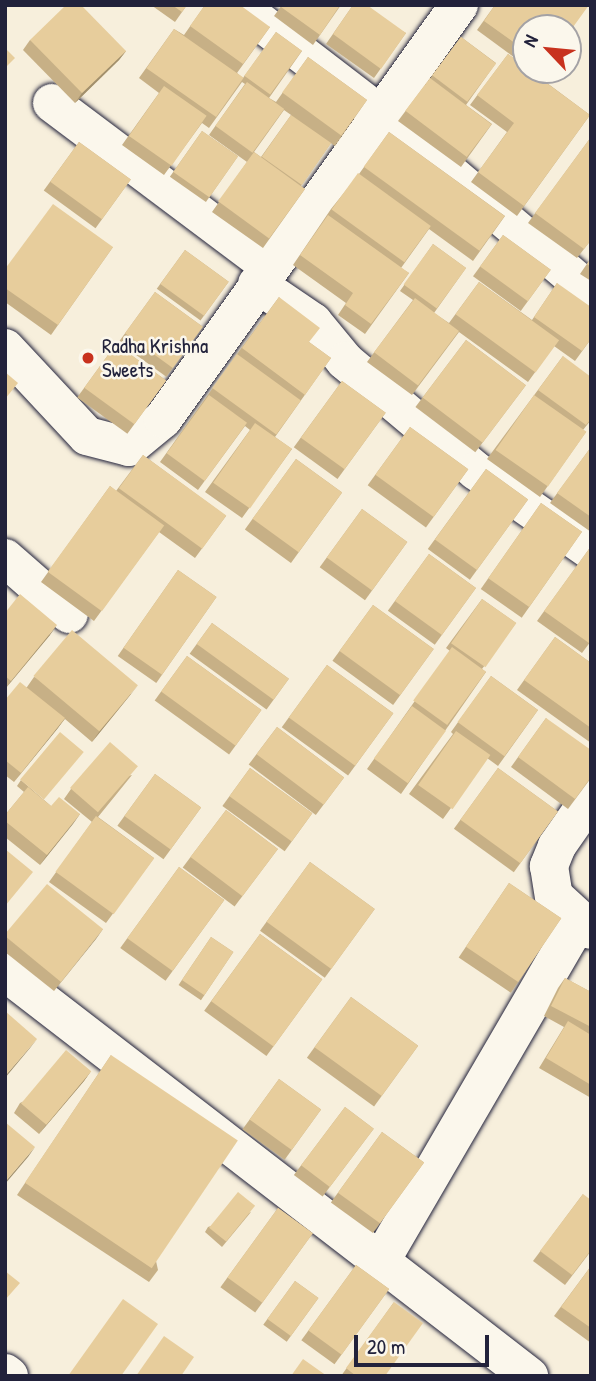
<!DOCTYPE html>
<html>
<head>
<meta charset="utf-8">
<style>
	body { margin:0 }
	#map { position:relative; width:596px; height:1381px; overflow:hidden; background:#f7efdc; font-family:"Patrick Hand",sans-serif }
	div>[style] { position:absolute }
	.roads { filter:drop-shadow(0 0 2px #22223b) drop-shadow(0 0 2px #22223b) }
	.minor>* { height:38px; margin:-19px; padding:0 19px; transform-origin:19px; border-radius:19px; background:#fbf7ec }
	.wall>* { inset:0; background:#c7b086; transform-origin:0 0 }
	.shaded-wall>* { inset:0; background:#a2906d }
	.building>* { inset:0; background:#e7cd9c; transform-origin:0 0 }
	.dots>* { width:19px; height:19px; translate:-50% -50%; box-sizing:border-box; border:4px solid #fbf7ec; border-radius:50% }
	span { translate:-50% -50%; white-space:nowrap; text-align:center; line-height:1.15; -webkit-text-stroke:5px #fbf7ec; paint-order:stroke }
	.poi-label { font-size:21px; color:#22223b }
	.left { translate:0 -50%; text-align:left }
	.frame { position:absolute; inset:0; border:7px solid #22223b; pointer-events:none }
	.north { position:absolute; left:512px; top:14px; width:70px; height:70px; box-sizing:border-box; background:#fbf7ec; border:2px solid #a4a2a5; border-radius:50%; rotate:296deg; font-size:19px; font-weight:700; line-height:28px; text-align:center; color:#22223b }
	.north::after { content:''; display:block; margin:auto; width:24px; height:32px; background:#c8321e; clip-path:polygon(50% 0,100% 100%,50% 72%,0 100%) }
	.scale { position:absolute; left:354px; top:1335px; width:135px; height:32px; box-sizing:border-box; border:4px solid #22223b; border-top:0; padding-left:9px; font-size:21px; line-height:24px; white-space:nowrap; color:#22223b; -webkit-text-stroke:5px #fbf7ec; paint-order:stroke }
</style>
</head>
<body>
<div id="map">
	<div class="roads">
		<div class="minor">
			<i style="left:238px;top:5px;width:179px;rotate:37.5deg"></i>
			<i style="left:380px;top:114px;width:276px;rotate:40.2deg"></i>
			<i style="left:52px;top:103px;width:271px;rotate:36.9deg"></i>
			<i style="left:257px;top:284px;width:68px;rotate:34.2deg"></i>
			<i style="left:313px;top:322px;width:50px;rotate:50.6deg"></i>
			<i style="left:345px;top:361px;width:171px;rotate:40deg"></i>
			<i style="left:476px;top:471px;width:140px;rotate:34.8deg"></i>
			<i style="left:5px;top:348px;width:120px;rotate:47deg"></i>
			<i style="left:87px;top:436px;width:43px;rotate:14.7deg"></i>
			<i style="left:129px;top:447px;width:44px;rotate:-39.5deg"></i>
			<i style="left:163px;top:419px;width:509px;rotate:-54.44deg"></i>
			<i style="left:5px;top:558px;width:85px;rotate:41.2deg"></i>
			<i style="left:591px;top:797px;width:60px;rotate:124.8deg"></i>
			<i style="left:557px;top:846px;width:22px;rotate:112deg"></i>
			<i style="left:549px;top:866px;width:30px;rotate:81deg"></i>
			<i style="left:554px;top:896px;width:50px;rotate:42.6deg"></i>
			<i style="left:5px;top:972px;width:662px;rotate:37.63deg"></i>
			<i style="left:379px;top:1264px;width:398px;rotate:-59.8deg"></i>
			<i style="left:5px;top:1373px;width:5px;rotate:37deg"></i>
		</div>
	</div>
	<div class="wall">
		<i style="clip-path:polygon(151px 5px,187px 5px,175px 22px)"></i>
		<i style="clip-path:polygon(205px 5px,270px 27px,237px 73px,243px 78px,276px 32px,302px 51px,269px 98px,276px 102px,308px 57px,367px 100px,335px 146px,284px 110px,254px 152px,261px 157px,291px 115px,331px 143px,301px 186px,305px 189px,263px 248px,212px 212px,247px 162px,209px 135px,245px 84px,242px 82px,209px 128px,202px 123px,164px 175px,122px 145px,159px 93px,139px 78px,174px 29px,184px 35px)"></i>
		<i style="clip-path:polygon(282px 5px,341px 5px,313px 45px,274px 16px)"></i>
		<i style="clip-path:polygon(353px 5px,406px 33px,374px 78px,326px 44px)"></i>
		<i style="clip-path:polygon(495px 5px,526px 28px,526px 66px,477px 30px)"></i>
		<i style="clip-path:polygon(461px 37px,496px 63px,466px 105px,492px 124px,461px 167px,398px 121px)"></i>
		<i style="clip-path:polygon(30px 40px,126px 51px,119px 60px,75px 103px,23px 50px)"></i>
		<i style="clip-path:polygon(508px 54px,590px 115px,517px 216px,471px 182px,507px 132px,470px 105px)"></i>
		<i style="clip-path:polygon(531px 70px,542px 70px,538px 75px)"></i>
		<i style="left:202px;top:131px;width:44px;height:56px;rotate:35deg"></i>
		<i style="clip-path:polygon(389px 132px,505px 216px,473px 261px,429px 229px,401px 268px,409px 273px,365px 334px,338px 315px,346px 303px,293px 265px,331px 209px,359px 174px)"></i>
		<i style="clip-path:polygon(591px 137px,591px 240px,577px 258px,528px 223px)"></i>
		<i style="left:79px;top:142px;width:64px;height:60px;rotate:36deg"></i>
		<i style="left:503px;top:235px;width:59px;height:51px;rotate:36deg"></i>
		<i style="clip-path:polygon(433px 244px,466px 268px,434px 313px,449px 323px,479px 282px,532px 320px,557px 283px,591px 339px,575px 361px,554px 346px,528px 382px,459px 332px,412px 395px,367px 362px,413px 300px,400px 291px)"></i>
		<i style="clip-path:polygon(113px 247px,51px 335px,5px 302px,5px 269px)"></i>
		<i style="left:185px;top:250px;width:54px;height:48px;rotate:36deg"></i>
		<i style="clip-path:polygon(591px 258px,591px 281px,580px 274px)"></i>
		<i style="left:155px;top:292px;width:59px;height:62px;rotate:36deg"></i>
		<i style="clip-path:polygon(279px 297px,309px 342px,331px 358px,275px 437px,292px 449px,242px 518px,205px 492px,250px 430px,245px 426px,198px 490px,160px 462px,237px 354px)"></i>
		<i style="left:466px;top:340px;width:75px;height:84px;rotate:37deg"></i>
		<i style="left:116px;top:344px;width:62px;height:66px;rotate:36deg"></i>
		<i style="clip-path:polygon(563px 356px,591px 420px,583px 430px,586px 432px,540px 497px,487px 459px)"></i>
		<i style="left:342px;top:381px;width:54px;height:82px;rotate:36deg"></i>
		<i style="left:410px;top:427px;width:72px;height:72px;rotate:36deg"></i>
		<i style="clip-path:polygon(591px 447px,591px 532px,550px 503px)"></i>
		<i style="clip-path:polygon(143px 455px,226px 516px,195px 558px,159px 532px,94px 621px,41px 582px,110px 486px,116px 491px)"></i>
		<i style="left:296px;top:459px;width:57px;height:87px;rotate:36deg"></i>
		<i style="left:486px;top:469px;width:52px;height:99px;rotate:36deg"></i>
		<i style="left:541px;top:503px;width:50px;height:105px;rotate:35deg"></i>
		<i style="left:362px;top:509px;width:56px;height:72px;rotate:36deg"></i>
		<i style="clip-path:polygon(589px 549px,591px 641px,582px 653px,537px 621px)"></i>
		<i style="left:429px;top:554px;width:58px;height:70px;rotate:36deg"></i>
		<i style="left:178px;top:570px;width:47px;height:105px;rotate:35deg"></i>
		<i style="clip-path:polygon(482px 599px,516px 623px,482px 669px,486px 672px,401px 794px,367px 769px,450px 651px,446px 648px)"></i>
		<i style="left:373px;top:605px;width:75px;height:69px;rotate:36deg"></i>
		<i style="clip-path:polygon(5px 613px,50px 635px,5px 689px)"></i>
		<i style="left:212px;top:623px;width:95px;height:38px;rotate:36deg"></i>
		<i style="clip-path:polygon(555px 637px,591px 663px,591px 743px,517px 690px)"></i>
		<i style="left:187px;top:656px;width:92px;height:55px;rotate:36deg"></i>
		<i style="left:327px;top:665px;width:82px;height:77px;rotate:36deg"></i>
		<i style="clip-path:polygon(491px 676px,538px 710px,498px 766px,487px 758px,443px 819px,409px 794px,453px 734px,451px 732px)"></i>
		<i style="clip-path:polygon(34px 677px,131px 694px,92px 742px,65px 719px,14px 782px,5px 775px,5px 700px,27px 687px)"></i>
		<i style="clip-path:polygon(546px 718px,591px 778px,568px 809px,511px 767px)"></i>
		<i style="left:277px;top:727px;width:84px;height:47px;rotate:37deg"></i>
		<i style="left:250px;top:768px;width:77px;height:47px;rotate:36deg"></i>
		<i style="left:498px;top:768px;width:74px;height:75px;rotate:36deg"></i>
		<i style="left:155px;top:774px;width:57px;height:64px;rotate:36deg"></i>
		<i style="clip-path:polygon(132px 775px,98px 817px,154px 858px,106px 923px,49px 882px,92px 822px,64px 799px,71px 789px)"></i>
		<i style="clip-path:polygon(21px 780px,51px 806px,80px 814px,40px 865px,5px 837px,5px 815px,24px 792px,17px 786px)"></i>
		<i style="left:226px;top:810px;width:65px;height:72px;rotate:37deg"></i>
		<i style="left:310px;top:862px;width:80px;height:85px;rotate:36deg"></i>
		<i style="left:179px;top:867px;width:56px;height:100px;rotate:36deg"></i>
		<i style="left:509px;top:883px;width:63px;height:90px;rotate:34deg"></i>
		<i style="clip-path:polygon(103px 929px,54px 991px,5px 952px,5px 934px)"></i>
		<i style="left:260px;top:934px;width:77px;height:95px;rotate:36deg"></i>
		<i style="left:211px;top:937px;width:27px;height:58px;rotate:34deg"></i>
		<i style="clip-path:polygon(565px 978px,591px 992px,591px 1098px,539px 1068px,564px 1027px,544px 1016px,558px 988px)"></i>
		<i style="left:351px;top:997px;width:83px;height:75px;rotate:36deg"></i>
		<i style="clip-path:polygon(111px 1055px,158px 1270px,149px 1282px,17px 1195px)"></i>
		<i style="clip-path:polygon(91px 1071px,84px 1081px,39px 1134px,14px 1113px,20px 1103px)"></i>
		<i style="left:279px;top:1079px;width:52px;height:62px;rotate:36deg"></i>
		<i style="left:345px;top:1107px;width:36px;height:85px;rotate:37deg"></i>
		<i style="left:382px;top:1132px;width:52px;height:87px;rotate:36deg"></i>
		<i style="clip-path:polygon(583px 1194px,591px 1251px,565px 1285px,533px 1261px)"></i>
		<i style="left:278px;top:1208px;width:43px;height:98px;rotate:36deg"></i>
		<i style="clip-path:polygon(251px 1212px,222px 1247px,205px 1232px,208px 1227px)"></i>
		<i style="left:356px;top:1265px;width:41px;height:93px;rotate:36deg"></i>
		<i style="clip-path:polygon(591px 1266px,591px 1343px,554px 1316px)"></i>
		<i style="left:295px;top:1281px;width:29px;height:54px;rotate:36deg"></i>
		<i style="clip-path:polygon(394px 1302px,385px 1376px,341px 1376px)"></i>
	</div>
	<div class="shaded-wall">
		<i style="clip-path:polygon(126px 51px,119px 60px,75px 103px,82px 93px)"></i>
		<i style="clip-path:polygon(57px 625px,50px 635px,5px 689px,11px 681px)"></i>
		<i style="clip-path:polygon(138px 685px,131px 694px,92px 742px,99px 732px)"></i>
		<i style="clip-path:polygon(65px 718px,58px 728px,14px 782px,21px 773px)"></i>
		<i style="clip-path:polygon(80px 814px,73px 824px,40px 865px,47px 855px)"></i>
		<i style="clip-path:polygon(103px 929px,96px 939px,54px 991px,61px 982px)"></i>
		<i style="clip-path:polygon(37px 1039px,30px 1048px,5px 1078px,5px 1076px)"></i>
		<i style="clip-path:polygon(91px 1071px,84px 1081px,39px 1134px,46px 1125px)"></i>
		<i style="clip-path:polygon(35px 1147px,28px 1157px,5px 1184px,5px 1182px)"></i>
	</div>
	<div class="building">
		<i style="clip-path:polygon(66px 5px,81px 5px,126px 51px,82px 93px,30px 40px)"></i>
		<i style="clip-path:polygon(172px 5px,187px 5px,182px 12px)"></i>
		<i style="clip-path:polygon(205px 5px,240px 5px,270px 27px,243px 64px,190px 26px)"></i>
		<i style="clip-path:polygon(282px 5px,340px 5px,320px 35px,281px 7px)"></i>
		<i style="clip-path:polygon(353px 5px,367px 5px,406px 33px,381px 69px,333px 34px)"></i>
		<i style="clip-path:polygon(495px 5px,589px 5px,568px 34px,568px 28px,526px 28px,526px 51px,484px 21px)"></i>
		<i style="left:174px;top:29px;width:85px;height:48px;rotate:35deg"></i>
		<i style="left:276px;top:32px;width:32px;height:54px;rotate:36deg"></i>
		<i style="left:461px;top:37px;width:44px;height:48px;rotate:37deg"></i>
		<i style="clip-path:polygon(5px 48px,15px 58px,5px 68px)"></i>
		<i style="clip-path:polygon(508px 54px,526px 67px,526px 70px,529px 70px,590px 115px,524px 206px,478px 172px,514px 123px,477px 95px)"></i>
		<i style="left:308px;top:57px;width:73px;height:44px;rotate:36deg"></i>
		<i style="left:430px;top:78px;width:77px;height:41px;rotate:37deg"></i>
		<i style="left:247px;top:82px;width:46px;height:54px;rotate:36deg"></i>
		<i style="left:164px;top:86px;width:52px;height:61px;rotate:35deg"></i>
		<i style="left:291px;top:115px;width:49px;height:51px;rotate:35deg"></i>
		<i style="left:202px;top:131px;width:44px;height:50px;rotate:35deg"></i>
		<i style="left:389px;top:132px;width:143px;height:43px;rotate:36deg"></i>
		<i style="clip-path:polygon(591px 137px,591px 240px,584px 249px,535px 213px)"></i>
		<i style="left:79px;top:142px;width:64px;height:49px;rotate:36deg"></i>
		<i style="left:254px;top:152px;width:63px;height:61px;rotate:36deg"></i>
		<i style="left:358px;top:173px;width:90px;height:45px;rotate:36deg"></i>
		<i style="clip-path:polygon(53px 204px,113px 247px,58px 325px,5px 288px,5px 269px)"></i>
		<i style="clip-path:polygon(328px 215px,409px 273px,371px 324px,345px 305px,353px 293px,300px 255px)"></i>
		<i style="left:503px;top:235px;width:59px;height:39px;rotate:36deg"></i>
		<i style="left:433px;top:244px;width:41px;height:50px;rotate:36deg"></i>
		<i style="left:185px;top:250px;width:54px;height:42px;rotate:36deg"></i>
		<i style="clip-path:polygon(591px 258px,591px 267px,587px 264px)"></i>
		<i style="left:479px;top:282px;width:99px;height:40px;rotate:36deg"></i>
		<i style="clip-path:polygon(557px 283px,591px 307px,591px 339px,582px 351px,534px 317px)"></i>
		<i style="left:155px;top:292px;width:59px;height:51px;rotate:36deg"></i>
		<i style="clip-path:polygon(279px 297px,320px 328px,309px 342px,331px 358px,305px 395px,242px 348px)"></i>
		<i style="left:415px;top:298px;width:55px;height:68px;rotate:37deg"></i>
		<i style="left:466px;top:340px;width:75px;height:72px;rotate:37deg"></i>
		<i style="left:116px;top:344px;width:62px;height:54px;rotate:36deg"></i>
		<i style="left:237px;top:354px;width:79px;height:42px;rotate:36deg"></i>
		<i style="clip-path:polygon(563px 356px,591px 377px,591px 419px,586px 425px,538px 390px)"></i>
		<i style="clip-path:polygon(5px 372px,18px 383px,5px 399px)"></i>
		<i style="left:342px;top:381px;width:54px;height:70px;rotate:36deg"></i>
		<i style="left:209px;top:395px;width:47px;height:72px;rotate:36deg"></i>
		<i style="left:534px;top:395px;width:64px;height:67px;rotate:35deg"></i>
		<i style="left:255px;top:423px;width:45px;height:73px;rotate:35deg"></i>
		<i style="left:410px;top:427px;width:72px;height:59px;rotate:36deg"></i>
		<i style="clip-path:polygon(591px 447px,591px 517px,557px 493px)"></i>
		<i style="left:143px;top:455px;width:103px;height:41px;rotate:36deg"></i>
		<i style="left:296px;top:459px;width:57px;height:74px;rotate:36deg"></i>
		<i style="left:486px;top:469px;width:52px;height:87px;rotate:36deg"></i>
		<i style="left:110px;top:486px;width:67px;height:106px;rotate:36deg"></i>
		<i style="left:541px;top:503px;width:50px;height:92px;rotate:35deg"></i>
		<i style="left:362px;top:509px;width:56px;height:60px;rotate:36deg"></i>
		<i style="clip-path:polygon(589px 549px,591px 550px,591px 641px,589px 643px,544px 611px)"></i>
		<i style="left:429px;top:554px;width:58px;height:58px;rotate:36deg"></i>
		<i style="left:178px;top:570px;width:47px;height:95px;rotate:35deg"></i>
		<i style="clip-path:polygon(20px 594px,57px 625px,11px 681px,5px 676px,5px 613px)"></i>
		<i style="left:482px;top:599px;width:42px;height:54px;rotate:35deg"></i>
		<i style="left:373px;top:605px;width:75px;height:57px;rotate:36deg"></i>
		<i style="left:212px;top:623px;width:95px;height:26px;rotate:36deg"></i>
		<i style="left:72px;top:630px;width:86px;height:60px;rotate:40deg"></i>
		<i style="clip-path:polygon(555px 637px,591px 663px,591px 728px,524px 680px)"></i>
		<i style="left:452px;top:647px;width:42px;height:66px;rotate:36deg"></i>
		<i style="left:187px;top:656px;width:92px;height:44px;rotate:36deg"></i>
		<i style="left:327px;top:665px;width:82px;height:65px;rotate:36deg"></i>
		<i style="left:491px;top:676px;width:58px;height:57px;rotate:36deg"></i>
		<i style="clip-path:polygon(20px 682px,65px 718px,21px 773px,5px 760px,5px 700px)"></i>
		<i style="left:412px;top:706px;width:42px;height:65px;rotate:36deg"></i>
		<i style="clip-path:polygon(546px 718px,591px 750px,591px 777px,575px 799px,518px 757px)"></i>
		<i style="left:277px;top:727px;width:84px;height:34px;rotate:37deg"></i>
		<i style="left:456px;top:731px;width:42px;height:66px;rotate:35deg"></i>
		<i style="left:60px;top:732px;width:31px;height:62px;rotate:40deg"></i>
		<i style="left:110px;top:742px;width:37px;height:61px;rotate:41deg"></i>
		<i style="left:250px;top:768px;width:77px;height:35px;rotate:36deg"></i>
		<i style="left:498px;top:768px;width:74px;height:64px;rotate:36deg"></i>
		<i style="left:155px;top:774px;width:57px;height:52px;rotate:36deg"></i>
		<i style="clip-path:polygon(28px 787px,51px 806px,59px 797px,80px 814px,47px 855px,5px 821px,5px 815px)"></i>
		<i style="left:226px;top:810px;width:65px;height:59px;rotate:37deg"></i>
		<i style="left:96px;top:816px;width:72px;height:69px;rotate:36deg"></i>
		<i style="clip-path:polygon(5px 849px,33px 872px,5px 906px)"></i>
		<i style="left:310px;top:862px;width:80px;height:74px;rotate:36deg"></i>
		<i style="left:179px;top:867px;width:56px;height:88px;rotate:36deg"></i>
		<i style="left:509px;top:883px;width:63px;height:77px;rotate:34deg"></i>
		<i style="clip-path:polygon(47px 884px,103px 929px,61px 982px,5px 936px,5px 934px)"></i>
		<i style="left:260px;top:934px;width:77px;height:83px;rotate:36deg"></i>
		<i style="left:211px;top:937px;width:27px;height:52px;rotate:34deg"></i>
		<i style="clip-path:polygon(565px 978px,591px 992px,591px 1027px,551px 1006px)"></i>
		<i style="left:351px;top:997px;width:83px;height:62px;rotate:36deg"></i>
		<i style="clip-path:polygon(5px 1011px,37px 1039px,5px 1076px)"></i>
		<i style="clip-path:polygon(568px 1021px,591px 1035px,591px 1085px,546px 1058px)"></i>
		<i style="left:66px;top:1050px;width:33px;height:70px;rotate:40deg"></i>
		<i style="left:111px;top:1055px;width:153px;height:154px;rotate:34deg"></i>
		<i style="left:279px;top:1079px;width:52px;height:50px;rotate:36deg"></i>
		<i style="left:345px;top:1107px;width:36px;height:73px;rotate:37deg"></i>
		<i style="clip-path:polygon(5px 1122px,35px 1147px,5px 1182px)"></i>
		<i style="left:382px;top:1132px;width:52px;height:75px;rotate:36deg"></i>
		<i style="left:238px;top:1192px;width:22px;height:46px;rotate:39deg"></i>
		<i style="clip-path:polygon(583px 1194px,591px 1200px,591px 1250px,572px 1275px,540px 1251px)"></i>
		<i style="left:278px;top:1208px;width:43px;height:86px;rotate:36deg"></i>
		<i style="left:356px;top:1265px;width:41px;height:81px;rotate:36deg"></i>
		<i style="clip-path:polygon(591px 1266px,591px 1328px,561px 1307px)"></i>
		<i style="clip-path:polygon(5px 1271px,20px 1283px,5px 1300px)"></i>
		<i style="left:295px;top:1281px;width:29px;height:47px;rotate:36deg"></i>
		<i style="clip-path:polygon(123px 1299px,158px 1324px,121px 1376px,68px 1376px)"></i>
		<i style="clip-path:polygon(394px 1302px,423px 1323px,385px 1376px,356px 1376px,346px 1368px)"></i>
		<i style="clip-path:polygon(164px 1336px,194px 1357px,181px 1376px,136px 1376px)"></i>
		<i style="clip-path:polygon(303px 1359px,327px 1376px,291px 1376px)"></i>
	</div>
	<div class="dots">
		<i style="left:88px;top:358px;background:#c8321e"></i>
	</div>
	<div class="poi-label">
		<span class="left" style="left:102px;top:358px">Radha Krishna<br>Sweets</span>
	</div>
	<div class="frame"></div>
	<div class="north">N</div>
	<div class="scale">20 m</div>
</div>
</body>
</html>
